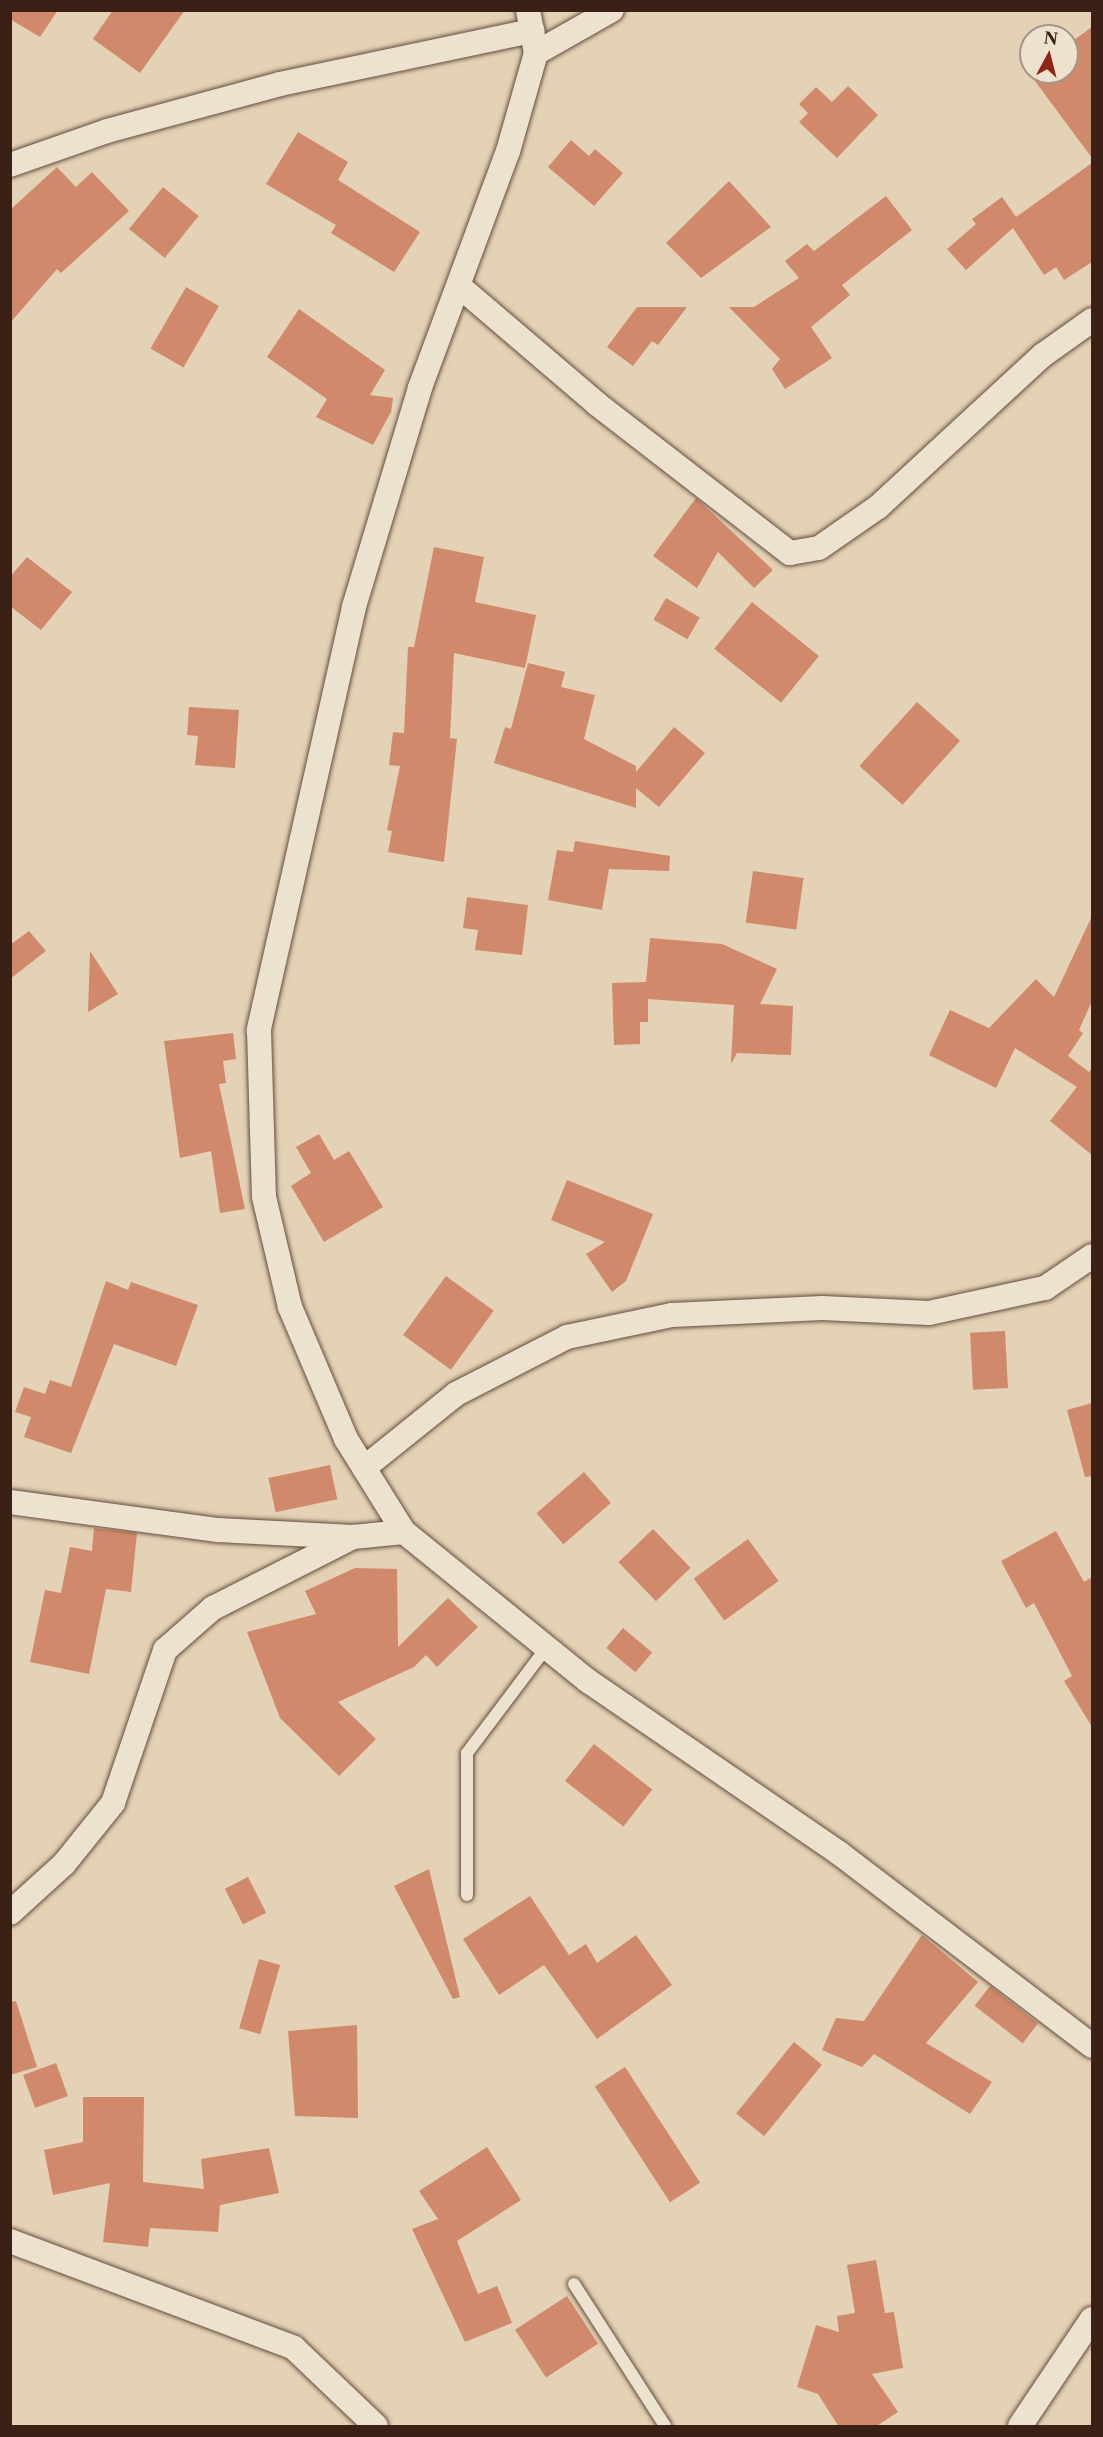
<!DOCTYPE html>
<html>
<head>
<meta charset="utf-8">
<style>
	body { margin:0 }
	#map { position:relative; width:1103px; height:2437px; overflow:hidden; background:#e3d2b6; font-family:"Libre Caslon Text",serif }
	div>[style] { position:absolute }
	.building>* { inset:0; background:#d1896c; transform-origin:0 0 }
	.roads { filter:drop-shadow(0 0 2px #654d3d) drop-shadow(0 0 2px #654d3d) }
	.lane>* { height:12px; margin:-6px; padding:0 6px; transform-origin:6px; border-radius:6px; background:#ede2d0 }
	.street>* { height:24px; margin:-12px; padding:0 12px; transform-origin:12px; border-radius:12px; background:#ede2d0 }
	span { translate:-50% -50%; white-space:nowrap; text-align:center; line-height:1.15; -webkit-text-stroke:4.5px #ede2d0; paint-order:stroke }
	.frame { position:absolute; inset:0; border:12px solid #3b2115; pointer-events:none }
	.north { position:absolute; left:1019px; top:24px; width:60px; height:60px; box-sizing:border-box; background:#ede2d0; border:2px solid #a69585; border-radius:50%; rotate:7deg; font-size:16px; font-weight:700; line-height:24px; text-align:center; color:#3b2115 }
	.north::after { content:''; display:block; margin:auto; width:21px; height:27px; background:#8f2418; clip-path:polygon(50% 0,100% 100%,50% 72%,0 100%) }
</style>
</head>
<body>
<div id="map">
	<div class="building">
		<i style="clip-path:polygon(10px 10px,58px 10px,40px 37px,10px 19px)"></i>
		<i style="clip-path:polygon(113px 10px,185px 10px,140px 73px,93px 39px)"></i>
		<i style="clip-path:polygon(1092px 27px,1092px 158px,1029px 73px,1067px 72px,1067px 45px)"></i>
		<i style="clip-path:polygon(848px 86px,878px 115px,837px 158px,799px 122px,808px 113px,799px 104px,816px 87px,832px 102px)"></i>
		<i style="clip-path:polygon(298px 132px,348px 162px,338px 180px,420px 232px,394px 272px,331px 233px,336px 225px,266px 184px)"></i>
		<i style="clip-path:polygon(571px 140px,589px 156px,595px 149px,623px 173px,594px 206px,548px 167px)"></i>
		<i style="clip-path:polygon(1092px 163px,1092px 262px,1064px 280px,1056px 267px,1044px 275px,1013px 228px,966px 270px,947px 249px,976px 224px,972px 219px,1002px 197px,1016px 217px)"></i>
		<i style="clip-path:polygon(57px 167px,76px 187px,92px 172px,129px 211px,61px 273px,57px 269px,10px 323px,10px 210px)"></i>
		<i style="clip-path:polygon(729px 181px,771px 227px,701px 278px,666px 243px)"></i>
		<i style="left:163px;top:187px;width:46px;height:54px;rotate:39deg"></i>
		<i style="clip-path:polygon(886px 196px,912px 230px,842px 285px,850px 295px,811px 327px,832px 358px,785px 389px,772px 369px,780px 359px,729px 307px,754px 307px,799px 278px,785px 261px,807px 244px,814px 251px)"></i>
		<i style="left:186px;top:287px;width:38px;height:71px;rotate:30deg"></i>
		<i style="clip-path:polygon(637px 307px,687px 307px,658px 345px,652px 341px,633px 366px,607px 347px)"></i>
		<i style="clip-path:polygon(299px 309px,385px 370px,370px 395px,393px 398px,391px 412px,373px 445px,316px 417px,327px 399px,267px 357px)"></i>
		<i style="clip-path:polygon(696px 498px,773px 570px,754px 588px,718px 552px,697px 588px,653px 556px)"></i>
		<i style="clip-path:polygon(434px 547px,484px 557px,475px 602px,536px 615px,525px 668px,454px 653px,450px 738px,457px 739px,444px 862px,388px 852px,392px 831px,387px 830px,400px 766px,389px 765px,393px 732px,404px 733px,408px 647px,414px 647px)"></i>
		<i style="clip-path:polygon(27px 557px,72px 592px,41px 630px,10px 606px,10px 577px)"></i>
		<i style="left:666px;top:598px;width:39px;height:25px;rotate:30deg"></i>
		<i style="left:752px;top:602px;width:86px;height:60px;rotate:39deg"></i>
		<i style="clip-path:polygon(528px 663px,565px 672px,561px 687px,595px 695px,584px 739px,636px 766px,636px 772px,674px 727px,705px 753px,659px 807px,636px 788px,636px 808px,494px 763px,505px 727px,511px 729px)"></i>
		<i style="left:917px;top:702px;width:58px;height:86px;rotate:42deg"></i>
		<i style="clip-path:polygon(189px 707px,239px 710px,235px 768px,195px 765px,198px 736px,187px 735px)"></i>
		<i style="clip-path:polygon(575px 841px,670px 856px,669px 871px,609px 869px,602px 910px,548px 900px,557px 850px,573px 852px)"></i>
		<i style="left:753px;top:871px;width:51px;height:52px;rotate:8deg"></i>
		<i style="clip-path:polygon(467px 897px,528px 905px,522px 955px,475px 950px,478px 930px,463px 928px)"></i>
		<i style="clip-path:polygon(1092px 916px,1092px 1001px,1079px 1030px,1083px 1033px,1068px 1056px,1089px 1072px,1092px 1068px,1092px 1155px,1050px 1121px,1077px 1087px,1015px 1048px,996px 1088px,929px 1055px,950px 1010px,989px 1028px,1036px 979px,1054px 997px)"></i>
		<i style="clip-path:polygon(29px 931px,46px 951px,10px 979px,10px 945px)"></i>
		<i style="clip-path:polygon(650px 938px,722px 944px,777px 969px,760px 1004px,793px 1006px,791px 1055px,737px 1053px,731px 1064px,734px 1005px,648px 999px,648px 1022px,640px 1022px,640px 1044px,614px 1045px,612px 983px,646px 982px)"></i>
		<i style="clip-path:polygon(90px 951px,118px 994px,88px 1012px)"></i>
		<i style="clip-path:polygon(233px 1033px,236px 1059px,223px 1061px,226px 1083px,219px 1084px,245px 1209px,220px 1213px,211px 1151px,180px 1158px,164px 1041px)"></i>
		<i style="clip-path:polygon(319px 1134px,334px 1160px,349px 1151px,383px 1207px,324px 1242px,291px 1186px,311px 1173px,296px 1147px)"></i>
		<i style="clip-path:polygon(567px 1180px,653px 1214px,626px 1281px,612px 1292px,586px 1254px,605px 1242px,551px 1220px)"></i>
		<i style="left:446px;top:1276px;width:59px;height:73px;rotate:36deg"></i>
		<i style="clip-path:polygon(106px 1281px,128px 1290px,131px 1282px,198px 1305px,176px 1366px,114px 1344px,71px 1453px,24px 1437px,31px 1417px,15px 1412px,24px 1387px,45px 1394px,50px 1380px,71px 1387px)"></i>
		<i style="left:1005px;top:1331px;width:57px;height:35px;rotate:87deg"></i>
		<i style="clip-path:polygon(1092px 1403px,1092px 1476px,1085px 1477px,1067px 1410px)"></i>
		<i style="left:330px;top:1465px;width:35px;height:63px;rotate:78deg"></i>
		<i style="left:584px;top:1472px;width:41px;height:63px;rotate:49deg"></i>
		<i style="clip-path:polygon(94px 1528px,137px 1533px,131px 1592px,106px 1589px,89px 1674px,30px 1662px,45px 1590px,61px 1593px,70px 1547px,92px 1551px)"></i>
		<i style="left:653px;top:1529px;width:54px;height:48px;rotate:46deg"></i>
		<i style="clip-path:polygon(1056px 1531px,1084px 1582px,1092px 1577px,1092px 1727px,1064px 1681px,1072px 1676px,1034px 1603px,1026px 1608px,1001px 1561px)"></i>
		<i style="left:748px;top:1539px;width:52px;height:67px;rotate:54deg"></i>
		<i style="clip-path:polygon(355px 1568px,397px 1569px,398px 1647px,448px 1598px,478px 1627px,437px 1667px,426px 1655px,414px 1667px,338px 1702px,376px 1739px,339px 1776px,280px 1718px,247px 1632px,316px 1614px,305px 1591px)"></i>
		<i style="left:623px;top:1628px;width:38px;height:26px;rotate:40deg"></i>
		<i style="left:594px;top:1744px;width:74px;height:47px;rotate:38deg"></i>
		<i style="clip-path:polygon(429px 1869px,460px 1997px,453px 1999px,394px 1886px)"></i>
		<i style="left:248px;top:1877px;width:40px;height:26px;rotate:63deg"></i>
		<i style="clip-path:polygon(530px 1896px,569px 1955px,586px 1944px,597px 1963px,636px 1935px,672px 1985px,597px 2039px,544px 1965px,499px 1995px,463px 1939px)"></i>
		<i style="clip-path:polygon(922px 1935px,978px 1982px,926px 2043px,992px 2082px,970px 2114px,874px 2054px,862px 2067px,822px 2050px,836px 2018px,864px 2021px)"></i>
		<i style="left:259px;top:1959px;width:22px;height:72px;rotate:16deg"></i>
		<i style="left:990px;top:1986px;width:61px;height:25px;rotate:38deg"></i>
		<i style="clip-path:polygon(16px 2001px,37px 2067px,10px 2075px,10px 2002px)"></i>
		<i style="clip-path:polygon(357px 2025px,358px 2118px,295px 2116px,288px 2031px)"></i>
		<i style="left:794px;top:2042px;width:36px;height:92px;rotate:39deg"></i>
		<i style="left:56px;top:2063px;width:35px;height:35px;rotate:70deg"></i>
		<i style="left:625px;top:2067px;width:138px;height:36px;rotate:57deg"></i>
		<i style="clip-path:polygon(83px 2097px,144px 2097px,143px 2182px,204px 2189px,201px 2159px,269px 2148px,279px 2193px,220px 2205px,218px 2232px,150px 2228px,148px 2247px,103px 2242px,110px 2183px,53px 2195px,44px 2150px,83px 2142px)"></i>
		<i style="clip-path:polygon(487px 2147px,521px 2200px,457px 2241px,478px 2294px,497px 2286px,512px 2323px,465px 2342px,412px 2229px,438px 2219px,419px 2191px)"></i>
		<i style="clip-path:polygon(876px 2260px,885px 2313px,894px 2312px,903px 2368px,872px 2374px,898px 2412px,875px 2427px,839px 2427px,818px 2394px,797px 2387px,816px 2325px,839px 2332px,837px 2316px,855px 2313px,847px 2265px)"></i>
		<i style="left:567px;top:2296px;width:57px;height:62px;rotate:57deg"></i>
	</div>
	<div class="roads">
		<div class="lane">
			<i style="left:467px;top:1895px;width:142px;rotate:-90deg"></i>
			<i style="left:467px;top:1753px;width:131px;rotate:-53deg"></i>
			<i style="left:574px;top:2284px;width:169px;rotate:57.3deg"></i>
		</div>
		<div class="street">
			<i style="left:528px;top:10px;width:44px;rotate:79.5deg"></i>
			<i style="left:536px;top:53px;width:102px;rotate:105.9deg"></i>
			<i style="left:508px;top:151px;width:253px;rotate:110.4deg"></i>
			<i style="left:420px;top:388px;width:229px;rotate:106.8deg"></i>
			<i style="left:354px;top:607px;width:434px;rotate:102.7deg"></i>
			<i style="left:259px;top:1030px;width:167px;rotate:88.3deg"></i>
			<i style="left:264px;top:1197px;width:113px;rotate:76.7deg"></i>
			<i style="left:290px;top:1307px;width:143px;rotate:67deg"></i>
			<i style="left:346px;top:1439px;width:110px;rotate:58.1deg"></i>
			<i style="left:404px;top:1532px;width:237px;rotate:39deg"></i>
			<i style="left:588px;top:1681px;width:304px;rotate:34.4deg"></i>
			<i style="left:839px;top:1853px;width:318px;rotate:37.3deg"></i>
			<i style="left:536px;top:53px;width:87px;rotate:-29.5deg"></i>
			<i style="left:10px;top:165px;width:103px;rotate:-19.3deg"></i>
			<i style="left:107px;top:131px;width:179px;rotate:-15.2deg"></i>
			<i style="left:280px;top:84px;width:258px;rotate:-11.9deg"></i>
			<i style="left:459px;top:286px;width:182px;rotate:40.5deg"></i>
			<i style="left:597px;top:404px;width:244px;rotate:37.7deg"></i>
			<i style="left:790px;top:553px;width:29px;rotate:-10deg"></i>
			<i style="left:819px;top:548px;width:72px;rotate:-34.8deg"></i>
			<i style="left:878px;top:507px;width:224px;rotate:-42.7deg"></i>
			<i style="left:1043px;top:355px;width:60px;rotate:-35.5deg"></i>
			<i style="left:364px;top:1468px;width:118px;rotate:-38.8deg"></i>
			<i style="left:456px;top:1394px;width:125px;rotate:-27.2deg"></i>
			<i style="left:567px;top:1337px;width:107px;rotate:-11.8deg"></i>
			<i style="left:672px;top:1315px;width:150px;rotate:-2.7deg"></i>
			<i style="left:822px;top:1308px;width:107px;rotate:2.7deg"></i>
			<i style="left:929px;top:1313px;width:119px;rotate:-12.2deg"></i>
			<i style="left:1045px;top:1288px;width:57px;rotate:-34.2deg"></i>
			<i style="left:10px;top:1502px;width:210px;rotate:7.7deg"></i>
			<i style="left:218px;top:1530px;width:135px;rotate:3deg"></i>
			<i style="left:353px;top:1537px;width:51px;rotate:-5.6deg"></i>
			<i style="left:10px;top:1913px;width:73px;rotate:-42.2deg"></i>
			<i style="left:64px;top:1864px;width:78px;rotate:-51.2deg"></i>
			<i style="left:113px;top:1803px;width:162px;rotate:-71.2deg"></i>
			<i style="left:165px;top:1650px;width:64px;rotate:-41.2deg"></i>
			<i style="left:213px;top:1608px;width:157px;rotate:-26.9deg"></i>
			<i style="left:10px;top:2241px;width:303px;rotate:20.6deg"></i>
			<i style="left:294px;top:2348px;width:113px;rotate:43.6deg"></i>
			<i style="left:1020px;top:2426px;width:129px;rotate:-56.1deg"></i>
		</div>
	</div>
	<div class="frame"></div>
	<div class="north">N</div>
</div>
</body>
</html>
